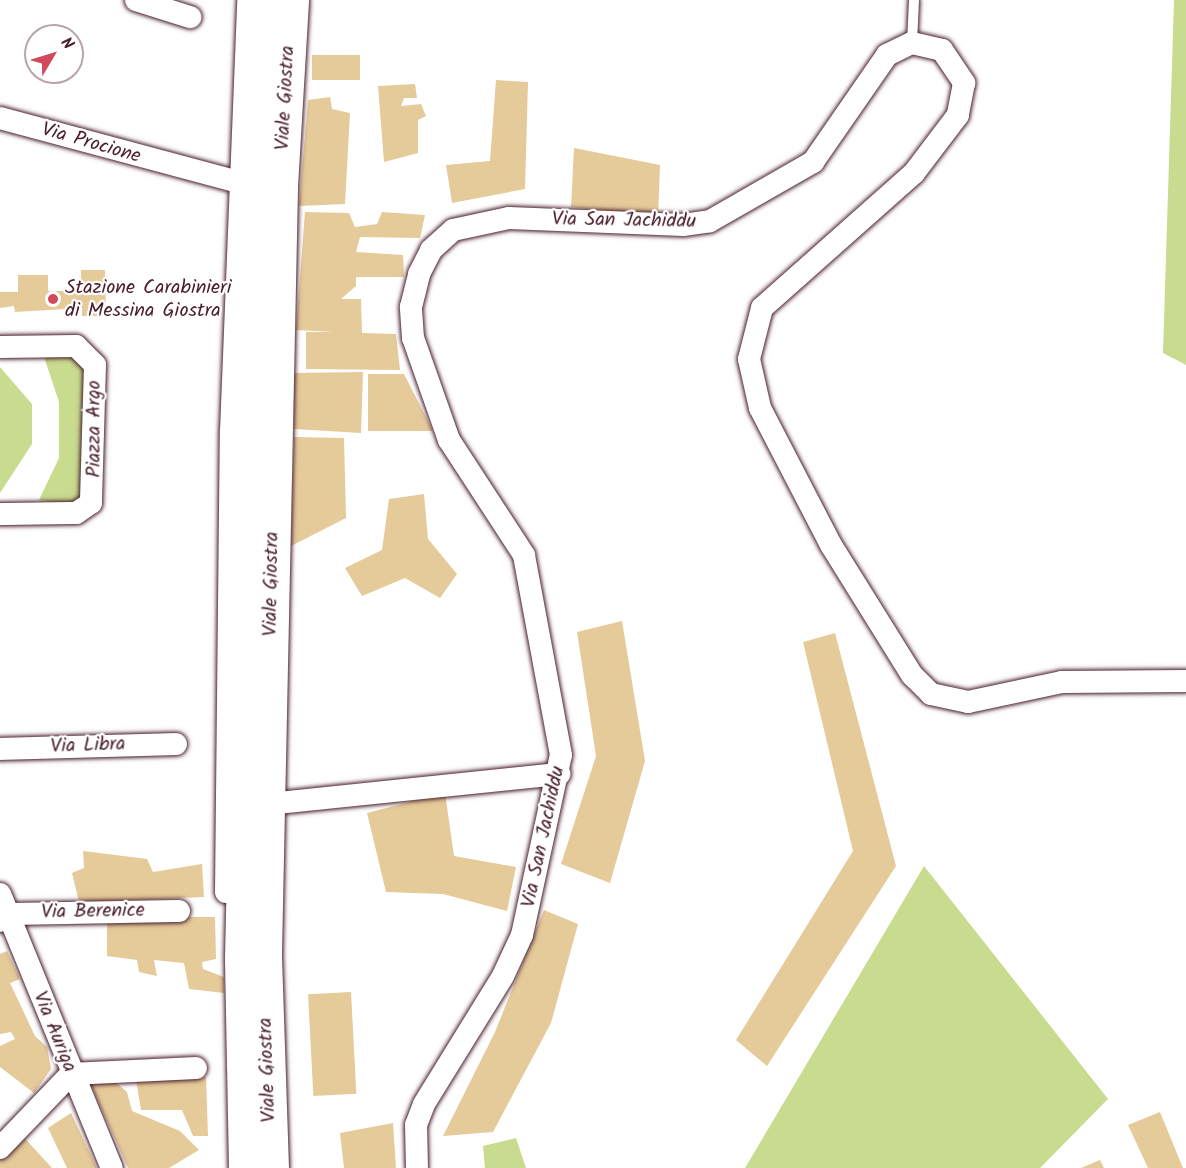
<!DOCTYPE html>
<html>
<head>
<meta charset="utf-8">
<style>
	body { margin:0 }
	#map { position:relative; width:1186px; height:1168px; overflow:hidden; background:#fff; font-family:Kalam,sans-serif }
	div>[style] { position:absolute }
	.green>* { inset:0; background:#c9db8f }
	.building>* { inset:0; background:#e5ca9a; transform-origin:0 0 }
	.roads { filter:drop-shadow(0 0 2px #4a1f2b) drop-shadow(0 0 2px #4a1f2b) }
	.lane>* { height:10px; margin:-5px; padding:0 5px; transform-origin:5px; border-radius:5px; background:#fff }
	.street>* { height:22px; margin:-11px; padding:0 11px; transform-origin:11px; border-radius:11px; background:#fff }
	.primary>* { height:33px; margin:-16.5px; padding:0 16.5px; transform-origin:16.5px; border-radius:16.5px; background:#fff }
	.dots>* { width:16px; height:16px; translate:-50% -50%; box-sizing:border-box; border:3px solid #fff; border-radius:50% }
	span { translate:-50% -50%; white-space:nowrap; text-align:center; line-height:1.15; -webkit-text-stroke:4.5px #fff; paint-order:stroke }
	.street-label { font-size:20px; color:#4a1f2b }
	.poi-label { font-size:20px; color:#4a1f2b }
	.left { translate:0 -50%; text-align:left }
	.north { position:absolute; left:24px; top:24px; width:60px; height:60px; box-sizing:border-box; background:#fff; border:2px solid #b7a5aa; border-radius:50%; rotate:52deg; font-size:16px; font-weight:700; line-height:24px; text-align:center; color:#4a1f2b }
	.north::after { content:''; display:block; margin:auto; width:21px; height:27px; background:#d1495b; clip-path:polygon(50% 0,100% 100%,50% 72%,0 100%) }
</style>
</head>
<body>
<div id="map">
	<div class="green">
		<i style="clip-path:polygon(1174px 0,1186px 0,1186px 365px,1163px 353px)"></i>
		<i style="clip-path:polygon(44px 357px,79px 357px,87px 364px,86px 495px,74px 505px,39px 500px,59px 458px,59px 402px)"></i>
		<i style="clip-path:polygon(0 367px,32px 404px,32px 444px,0 493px)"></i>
		<i style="clip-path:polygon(924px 866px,1108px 1099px,1040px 1168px,745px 1168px)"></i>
		<i style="clip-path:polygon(516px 1138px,526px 1168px,485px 1168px,483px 1146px)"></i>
	</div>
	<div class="building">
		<i style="left:360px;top:55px;width:25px;height:48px;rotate:90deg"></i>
		<i style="clip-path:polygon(496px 80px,528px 82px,525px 189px,452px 203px,446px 165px,490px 161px)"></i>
		<i style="clip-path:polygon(415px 84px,417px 98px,404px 98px,401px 106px,421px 104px,426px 116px,418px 120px,418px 153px,384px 162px,378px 86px)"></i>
		<i style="clip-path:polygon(330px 97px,332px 109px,350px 113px,345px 204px,299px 206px,308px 100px)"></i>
		<i style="clip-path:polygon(574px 148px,660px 165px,658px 216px,571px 207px)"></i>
		<i style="clip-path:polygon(305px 212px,349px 213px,355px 227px,377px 224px,382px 212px,425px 215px,420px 238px,360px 237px,356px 252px,403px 255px,404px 277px,356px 277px,356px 286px,341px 299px,361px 299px,362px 333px,396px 334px,400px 370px,306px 369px,306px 332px,334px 332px,296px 330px)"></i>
		<i style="clip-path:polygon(81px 270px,105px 270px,106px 316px,82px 316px,82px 308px,15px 312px,14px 306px,0 308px,0 292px,18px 292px,18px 275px,48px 275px,48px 291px,81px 291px)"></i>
		<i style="clip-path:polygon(363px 372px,361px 433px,294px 429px,291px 373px)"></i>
		<i style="clip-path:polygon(368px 374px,404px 374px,433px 431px,368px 431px)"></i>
		<i style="clip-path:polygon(294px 437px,344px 438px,346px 518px,291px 546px)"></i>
		<i style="clip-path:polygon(424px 494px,428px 539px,457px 574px,440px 598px,405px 578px,362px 596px,345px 568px,382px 550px,389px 499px)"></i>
		<i style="clip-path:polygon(622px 621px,645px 761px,610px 883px,561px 864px,596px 756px,577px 632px)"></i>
		<i style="clip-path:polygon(835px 633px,896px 866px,767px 1066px,736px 1040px,853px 851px,803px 642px)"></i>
		<i style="clip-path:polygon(445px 793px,454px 856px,516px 867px,507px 911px,443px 894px,386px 892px,367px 813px)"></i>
		<i style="clip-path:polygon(83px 851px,147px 859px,153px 872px,202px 864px,204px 897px,79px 902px,72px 873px,84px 868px)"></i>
		<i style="clip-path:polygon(544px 910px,578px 924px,551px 1023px,493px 1132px,443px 1136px,495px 1032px)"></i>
		<i style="clip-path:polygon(107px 917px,215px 917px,216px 959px,202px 962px,203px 969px,224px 977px,224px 993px,189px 989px,184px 963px,154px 960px,157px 976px,139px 972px,137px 960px,107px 956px)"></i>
		<i style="clip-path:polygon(7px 951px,20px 979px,10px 983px,35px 1036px,47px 1047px,51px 1069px,34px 1093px,0 1067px,0 1046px,15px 1039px,11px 1032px,0 1034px,0 954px)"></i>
		<i style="left:351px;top:992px;width:102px;height:43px;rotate:87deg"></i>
		<i style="clip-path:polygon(106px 1074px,127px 1092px,132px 1111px,180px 1131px,199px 1150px,169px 1168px,128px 1168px,89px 1081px)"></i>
		<i style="clip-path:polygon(135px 1074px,206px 1077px,208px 1136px,193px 1136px,182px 1110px,141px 1110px)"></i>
		<i style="clip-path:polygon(1160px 1112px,1183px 1168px,1148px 1168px,1128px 1125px)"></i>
		<i style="clip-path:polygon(71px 1113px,97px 1168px,67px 1168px,48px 1128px)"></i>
		<i style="clip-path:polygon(393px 1123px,396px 1168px,344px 1168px,340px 1133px)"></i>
		<i style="clip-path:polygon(20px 1133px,52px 1168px,0 1168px,0 1158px)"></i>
		<i style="clip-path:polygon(1100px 1160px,1104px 1168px,1081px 1168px)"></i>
	</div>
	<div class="roads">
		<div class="lane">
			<i style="left:912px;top:43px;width:43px;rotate:-87.3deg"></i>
		</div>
		<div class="street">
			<i style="left:136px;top:0;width:57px;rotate:17.5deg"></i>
			<i style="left:0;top:118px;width:247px;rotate:15deg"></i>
			<i style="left:0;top:347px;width:76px;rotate:-0.8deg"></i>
			<i style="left:76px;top:346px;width:27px;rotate:45deg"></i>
			<i style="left:95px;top:365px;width:138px;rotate:91.7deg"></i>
			<i style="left:91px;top:503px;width:18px;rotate:146deg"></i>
			<i style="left:76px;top:513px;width:76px;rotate:179.2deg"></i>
			<i style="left:0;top:749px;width:176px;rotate:-1.6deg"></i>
			<i style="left:268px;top:804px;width:293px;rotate:-5.9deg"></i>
			<i style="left:226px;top:892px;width:461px;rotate:-89.4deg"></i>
			<i style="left:231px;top:431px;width:431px;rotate:-87.7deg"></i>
			<i style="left:0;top:894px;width:296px;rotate:67.8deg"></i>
			<i style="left:0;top:921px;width:11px;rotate:-41deg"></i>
			<i style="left:8px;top:914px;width:171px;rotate:-1deg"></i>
			<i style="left:0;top:1148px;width:103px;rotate:-46.2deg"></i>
			<i style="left:71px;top:1074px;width:125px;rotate:-2.7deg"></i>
			<i style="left:417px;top:1168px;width:43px;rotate:-91.3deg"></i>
			<i style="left:416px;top:1125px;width:22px;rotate:-69deg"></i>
			<i style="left:424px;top:1104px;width:150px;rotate:-58.3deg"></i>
			<i style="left:503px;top:976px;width:45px;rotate:-65.1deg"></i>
			<i style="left:522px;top:935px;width:184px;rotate:-77.8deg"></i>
			<i style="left:561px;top:755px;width:203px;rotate:-100.5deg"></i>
			<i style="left:524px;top:555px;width:137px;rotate:-123.1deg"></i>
			<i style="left:449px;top:440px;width:108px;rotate:-109.4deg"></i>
			<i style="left:413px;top:338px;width:31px;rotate:-94deg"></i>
			<i style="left:411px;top:307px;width:34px;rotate:-76deg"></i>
			<i style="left:419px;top:274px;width:27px;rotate:-63deg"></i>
			<i style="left:431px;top:250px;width:30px;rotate:-42deg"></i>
			<i style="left:453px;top:230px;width:57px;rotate:-12.1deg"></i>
			<i style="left:509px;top:218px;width:174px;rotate:2.3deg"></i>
			<i style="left:683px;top:225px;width:27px;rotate:-8deg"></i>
			<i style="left:710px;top:221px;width:119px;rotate:-29.8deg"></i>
			<i style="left:813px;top:162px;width:130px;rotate:-55.3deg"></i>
			<i style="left:887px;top:55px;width:28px;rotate:-26deg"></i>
			<i style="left:912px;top:43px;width:31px;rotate:13deg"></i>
			<i style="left:942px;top:50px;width:40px;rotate:56deg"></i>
			<i style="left:964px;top:83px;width:33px;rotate:101deg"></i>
			<i style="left:958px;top:115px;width:73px;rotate:127.2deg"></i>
			<i style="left:914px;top:173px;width:203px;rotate:138.4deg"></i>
			<i style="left:762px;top:308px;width:53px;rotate:104.3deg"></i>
			<i style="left:749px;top:359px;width:50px;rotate:77.3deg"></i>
			<i style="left:760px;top:408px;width:154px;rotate:62.6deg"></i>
			<i style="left:831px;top:545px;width:153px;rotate:58.1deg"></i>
			<i style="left:912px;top:675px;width:27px;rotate:45deg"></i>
			<i style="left:931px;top:694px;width:38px;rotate:12deg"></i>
			<i style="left:968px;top:702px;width:96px;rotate:-12deg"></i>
			<i style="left:1062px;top:682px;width:124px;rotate:-0.5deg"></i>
		</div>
		<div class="primary">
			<i style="left:245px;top:1168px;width:211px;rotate:-91.1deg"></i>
			<i style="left:241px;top:957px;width:310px;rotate:-88.7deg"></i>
			<i style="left:248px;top:647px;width:464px;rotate:-88.8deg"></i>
			<i style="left:258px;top:183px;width:183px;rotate:-86.6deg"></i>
			<i style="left:272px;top:1168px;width:216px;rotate:-91.9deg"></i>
			<i style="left:265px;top:952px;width:766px;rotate:-88.8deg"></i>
			<i style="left:281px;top:186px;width:186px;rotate:-86.6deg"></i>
		</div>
	</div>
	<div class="dots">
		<i style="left:53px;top:299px;background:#d1495b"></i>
	</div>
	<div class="street-label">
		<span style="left:286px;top:98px;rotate:-87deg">Viale Giostra</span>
		<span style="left:91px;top:144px;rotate:16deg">Via Procione</span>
		<span style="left:624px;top:221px;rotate:1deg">Via San Jachiddu</span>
		<span style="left:95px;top:429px;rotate:-90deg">Piazza Argo</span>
		<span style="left:272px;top:584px;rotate:-89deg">Viale Giostra</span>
		<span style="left:88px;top:746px;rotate:-2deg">Via Libra</span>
		<span style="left:544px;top:837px;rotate:-78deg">Via San Jachiddu</span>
		<span style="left:93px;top:912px;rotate:-1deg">Via Berenice</span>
		<span style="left:54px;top:1032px;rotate:68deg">Via Auriga</span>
		<span style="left:268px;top:1070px;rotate:-92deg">Viale Giostra</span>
	</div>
	<div class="poi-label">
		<span class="left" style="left:65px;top:300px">Stazione Carabinieri<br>di Messina Giostra</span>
	</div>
	<div class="north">N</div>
</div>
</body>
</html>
